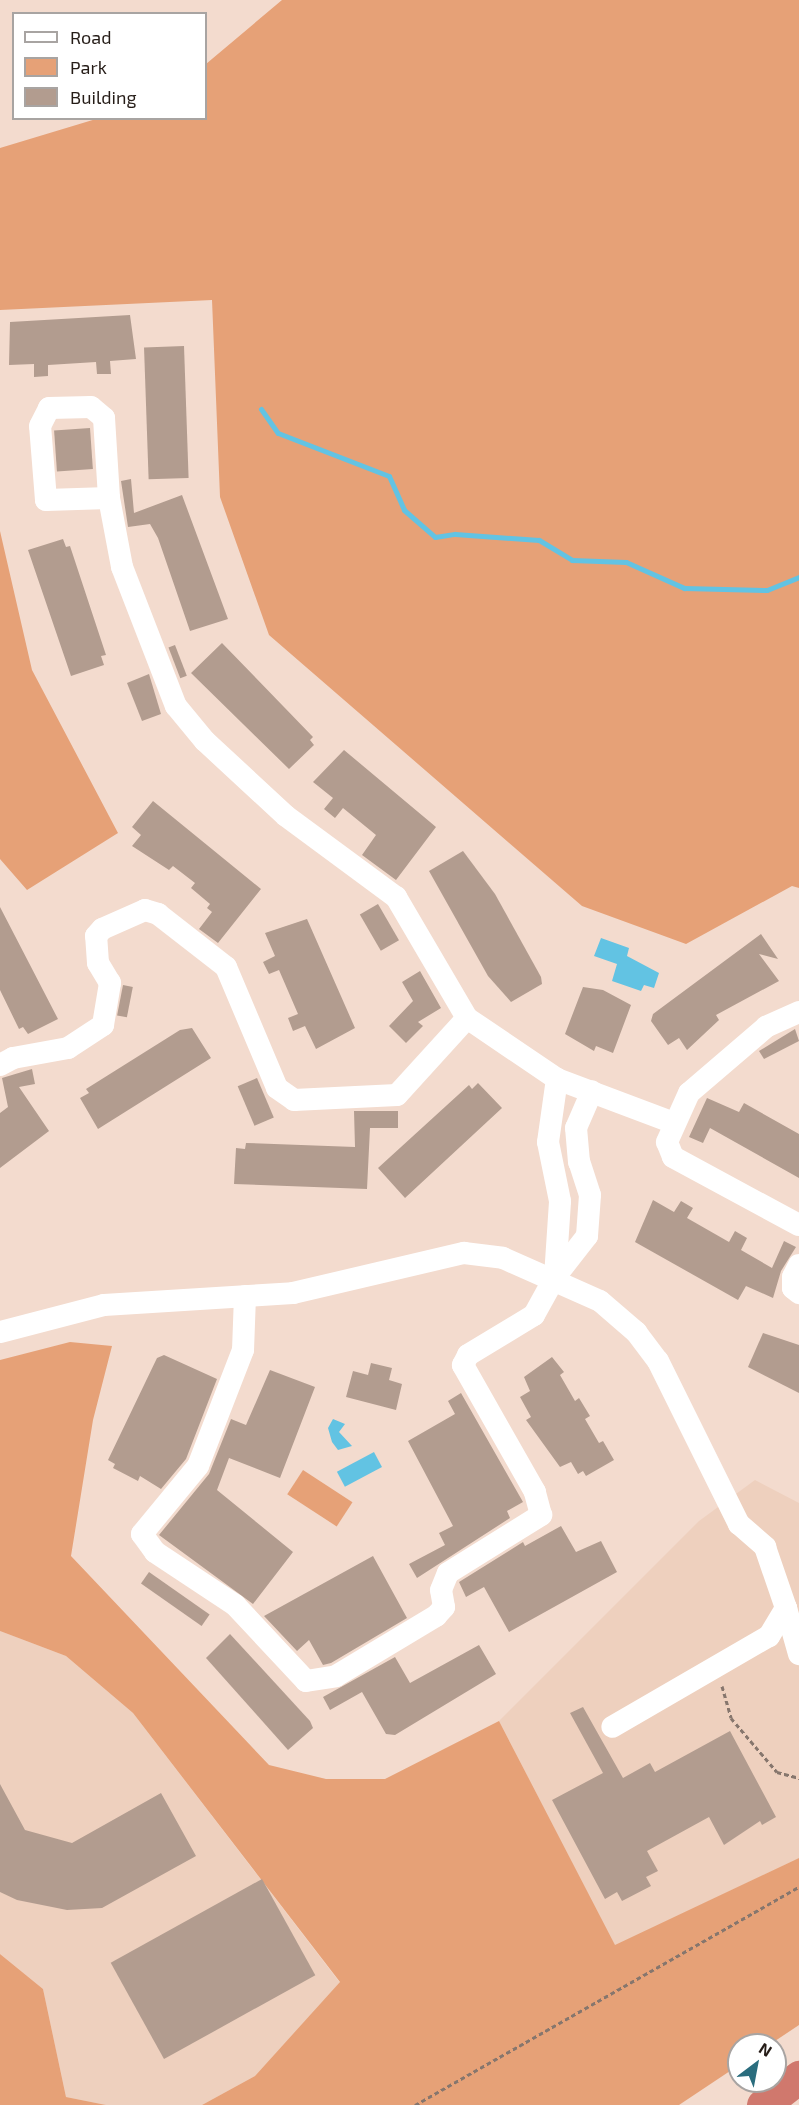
<!DOCTYPE html>
<html>
<head>
<meta charset="utf-8">
<style>
	body { margin:0 }
	#map { position:relative; width:799px; height:2105px; overflow:hidden; background:#f3dbce; font-family:"Exo 2",sans-serif }
	div>[style] { position:absolute }
	.built>* { inset:0; background:#eed0be }
	.green>* { inset:0; background:#e6a177; transform-origin:0 0 }
	.water>* { inset:0; background:#62c3e3; transform-origin:0 0 }
	.stream>* { height:5px; margin:-2.5px; padding:0 2.5px; transform-origin:2.5px; border-radius:2.5px; background:#62c3e3 }
	.building>* { inset:0; background:#b29c8f; transform-origin:0 0 }
	.path>* { height:3px; margin-top:-1.5px; transform-origin:0; background:repeating-linear-gradient(90deg,#86766d 0 4.5px,transparent 0 7.5px) }
	.minor>* { height:22px; margin:-11px; padding:0 11px; transform-origin:11px; border-radius:11px; background:#fff }
	.highway>* { height:33px; margin:-16.5px; padding:0 16.5px; transform-origin:16.5px; border-radius:16.5px; background:#d0786d }
	span { translate:-50% -50%; white-space:nowrap; text-align:center; line-height:1.15; -webkit-text-stroke:5px #fff; paint-order:stroke }
	.legend { position:absolute; left:12px; top:12px; width:195px; height:108px; box-sizing:border-box; background:#fff; border:2px solid #a8a4a2; margin:0; padding:8px 10px; list-style:none; font-size:18px; color:#251c17 }
	.legend li { display:flex; align-items:center; gap:12px; height:30px }
	.legend b { width:30px; border:2px solid #a8a4a2 }
	.north { position:absolute; left:727px; top:2033px; width:60px; height:60px; box-sizing:border-box; background:#fff; border:2px solid #a8a4a2; border-radius:50%; rotate:32deg; font-size:16px; font-weight:700; line-height:24px; text-align:center; color:#251c17 }
	.north::after { content:''; display:block; margin:auto; width:21px; height:27px; background:#2a6d7e; clip-path:polygon(50% 0,100% 100%,50% 72%,0 100%) }
</style>
</head>
<body>
<div id="map">
	<div class="built">
		<i style="clip-path:polygon(755px 1480px,799px 1503px,799px 1858px,615px 1946px,499px 1721px,699px 1521px)"></i>
		<i style="clip-path:polygon(0 1631px,66px 1656px,133px 1713px,340px 1983px,255px 2076px,202px 2105px,106px 2105px,66px 2097px,43px 1989px,0 1954px)"></i>
	</div>
	<div class="green">
		<i style="clip-path:polygon(282px 0,799px 0,799px 888px,792px 886px,686px 944px,582px 906px,269px 635px,220px 497px,212px 300px,0 310px,0 148px,96px 119px,206px 118px,206px 64px)"></i>
		<i style="clip-path:polygon(0 531px,32px 670px,118px 833px,27px 890px,0 859px)"></i>
		<i style="clip-path:polygon(70px 1342px,112px 1346px,93px 1420px,71px 1556px,269px 1765px,326px 1779px,385px 1779px,499px 1721px,615px 1945px,799px 1858px,799px 2025px,769px 2045px,739px 2045px,739px 2065px,679px 2105px,202px 2105px,255px 2076px,340px 1982px,133px 1713px,66px 1656px,0 1631px,0 1360px)"></i>
		<i style="left:303px;top:1470px;width:59px;height:29px;rotate:33deg"></i>
		<i style="clip-path:polygon(0 1954px,43px 1989px,66px 2097px,106px 2105px,0 2105px)"></i>
	</div>
	<div class="water">
		<i style="clip-path:polygon(601px 938px,629px 948px,627px 956px,659px 973px,654px 988px,644px 985px,641px 991px,612px 981px,617px 964px,594px 956px)"></i>
		<i style="clip-path:polygon(333px 1419px,345px 1424px,339px 1432px,352px 1446px,338px 1450px,332px 1442px,328px 1428px)"></i>
		<i style="left:374px;top:1452px;width:17px;height:42px;rotate:62deg"></i>
	</div>
	<div class="stream">
		<i style="left:261px;top:409px;width:29px;rotate:55deg"></i>
		<i style="left:278px;top:433px;width:119px;rotate:21.2deg"></i>
		<i style="left:389px;top:476px;width:37px;rotate:66deg"></i>
		<i style="left:404px;top:510px;width:41px;rotate:41.1deg"></i>
		<i style="left:435px;top:537px;width:20px;rotate:-9deg"></i>
		<i style="left:455px;top:534px;width:84px;rotate:4.1deg"></i>
		<i style="left:539px;top:540px;width:39px;rotate:31deg"></i>
		<i style="left:572px;top:560px;width:54px;rotate:2.1deg"></i>
		<i style="left:626px;top:562px;width:64px;rotate:24.1deg"></i>
		<i style="left:684px;top:588px;width:83px;rotate:1.4deg"></i>
		<i style="left:767px;top:590px;width:35px;rotate:-22deg"></i>
	</div>
	<div class="building">
		<i style="clip-path:polygon(130px 315px,136px 359px,110px 361px,111px 374px,97px 374px,96px 362px,48px 365px,48px 376px,34px 377px,34px 364px,9px 365px,10px 322px)"></i>
		<i style="left:184px;top:346px;width:132px;height:40px;rotate:88deg"></i>
		<i style="left:90px;top:428px;width:41px;height:36px;rotate:86deg"></i>
		<i style="clip-path:polygon(131px 479px,134px 513px,182px 495px,228px 619px,190px 631px,158px 538px,150px 524px,128px 527px,121px 481px)"></i>
		<i style="clip-path:polygon(63px 539px,66px 547px,70px 546px,106px 655px,101px 656px,104px 665px,71px 676px,28px 550px)"></i>
		<i style="clip-path:polygon(222px 643px,313px 737px,310px 740px,314px 745px,289px 769px,191px 673px)"></i>
		<i style="left:175px;top:645px;width:33px;height:7px;rotate:69deg"></i>
		<i style="clip-path:polygon(149px 674px,161px 714px,142px 721px,127px 683px)"></i>
		<i style="clip-path:polygon(344px 750px,436px 827px,396px 880px,362px 855px,376px 835px,343px 808px,335px 818px,324px 809px,333px 798px,313px 782px)"></i>
		<i style="clip-path:polygon(153px 801px,261px 889px,218px 943px,199px 929px,212px 912px,207px 908px,210px 904px,191px 888px,195px 883px,173px 866px,169px 870px,132px 846px,141px 835px,132px 827px)"></i>
		<i style="clip-path:polygon(463px 851px,495px 894px,541px 977px,542px 984px,511px 1002px,488px 976px,429px 871px)"></i>
		<i style="left:378px;top:904px;width:42px;height:21px;rotate:60deg"></i>
		<i style="clip-path:polygon(0 907px,58px 1019px,28px 1034px,23px 1027px,19px 1029px,0 990px)"></i>
		<i style="clip-path:polygon(307px 919px,355px 1028px,316px 1049px,305px 1026px,293px 1031px,288px 1018px,298px 1014px,279px 970px,269px 974px,263px 962px,275px 956px,265px 933px)"></i>
		<i style="clip-path:polygon(761px 934px,778px 959px,759px 954px,779px 981px,716px 1015px,719px 1020px,687px 1050px,679px 1038px,668px 1045px,651px 1021px,653px 1014px)"></i>
		<i style="clip-path:polygon(420px 971px,441px 1008px,418px 1022px,423px 1026px,406px 1043px,389px 1026px,413px 1001px,402px 982px)"></i>
		<i style="left:123px;top:985px;width:10px;height:31px;rotate:11deg"></i>
		<i style="clip-path:polygon(583px 987px,603px 990px,631px 1005px,613px 1053px,596px 1046px,594px 1051px,565px 1034px)"></i>
		<i style="clip-path:polygon(192px 1028px,211px 1058px,98px 1129px,80px 1098px,89px 1093px,86px 1089px,180px 1030px)"></i>
		<i style="clip-path:polygon(795px 1029px,799px 1041px,764px 1059px,759px 1051px)"></i>
		<i style="clip-path:polygon(32px 1069px,35px 1084px,19px 1087px,49px 1131px,0 1168px,0 1113px,8px 1107px,2px 1078px)"></i>
		<i style="left:257px;top:1078px;width:43px;height:21px;rotate:67deg"></i>
		<i style="clip-path:polygon(478px 1083px,502px 1108px,405px 1198px,378px 1168px,469px 1085px,472px 1089px)"></i>
		<i style="clip-path:polygon(707px 1098px,739px 1112px,744px 1103px,799px 1134px,799px 1178px,710px 1128px,703px 1143px,689px 1137px)"></i>
		<i style="clip-path:polygon(354px 1111px,398px 1111px,398px 1128px,370px 1128px,367px 1189px,234px 1184px,236px 1148px,245px 1149px,246px 1143px,355px 1147px)"></i>
		<i style="clip-path:polygon(653px 1200px,674px 1212px,681px 1201px,693px 1208px,687px 1218px,729px 1242px,735px 1231px,747px 1238px,741px 1250px,772px 1268px,784px 1241px,796px 1247px,781px 1271px,773px 1298px,746px 1286px,738px 1300px,635px 1242px)"></i>
		<i style="clip-path:polygon(763px 1333px,799px 1345px,799px 1393px,748px 1367px)"></i>
		<i style="clip-path:polygon(164px 1355px,217px 1379px,186px 1459px,161px 1489px,140px 1476px,138px 1481px,113px 1468px,115px 1464px,108px 1460px,157px 1358px)"></i>
		<i style="clip-path:polygon(552px 1357px,564px 1372px,560px 1375px,575px 1401px,579px 1398px,590px 1416px,585px 1419px,599px 1443px,603px 1441px,614px 1460px,586px 1476px,583px 1471px,578px 1474px,571px 1462px,560px 1467px,526px 1420px,531px 1417px,520px 1397px,530px 1391px,524px 1377px)"></i>
		<i style="clip-path:polygon(371px 1363px,392px 1368px,389px 1380px,402px 1384px,396px 1410px,346px 1397px,353px 1371px,368px 1375px)"></i>
		<i style="clip-path:polygon(270px 1370px,315px 1387px,280px 1478px,229px 1458px,217px 1490px,293px 1552px,253px 1604px,159px 1535px,209px 1474px,231px 1419px,246px 1425px)"></i>
		<i style="clip-path:polygon(461px 1393px,523px 1502px,507px 1511px,510px 1518px,417px 1578px,409px 1564px,445px 1545px,439px 1533px,453px 1526px,408px 1441px,455px 1414px,448px 1401px)"></i>
		<i style="clip-path:polygon(561px 1526px,576px 1552px,601px 1541px,617px 1572px,509px 1632px,484px 1587px,466px 1597px,459px 1582px,523px 1542px,525px 1546px)"></i>
		<i style="clip-path:polygon(373px 1556px,407px 1618px,331px 1663px,323px 1665px,309px 1640px,297px 1651px,264px 1616px)"></i>
		<i style="left:149px;top:1572px;width:74px;height:14px;rotate:35deg"></i>
		<i style="clip-path:polygon(230px 1634px,310px 1721px,313px 1728px,288px 1750px,206px 1658px)"></i>
		<i style="clip-path:polygon(479px 1645px,496px 1674px,395px 1735px,386px 1734px,362px 1692px,330px 1710px,323px 1697px,395px 1657px,410px 1683px)"></i>
		<i style="clip-path:polygon(583px 1707px,623px 1778px,650px 1763px,655px 1772px,730px 1731px,776px 1817px,762px 1825px,760px 1821px,724px 1845px,709px 1817px,647px 1851px,658px 1871px,646px 1877px,651px 1886px,622px 1901px,617px 1892px,605px 1899px,552px 1800px,603px 1773px,570px 1713px)"></i>
		<i style="clip-path:polygon(0 1784px,25px 1830px,72px 1843px,161px 1793px,196px 1856px,102px 1908px,67px 1910px,17px 1900px,0 1892px)"></i>
		<i style="left:262px;top:1879px;width:110px;height:173px;rotate:61deg"></i>
	</div>
	<div class="path">
		<i style="left:722px;top:1686px;width:33px;rotate:74deg"></i>
		<i style="left:731px;top:1718px;width:71px;rotate:49.6deg"></i>
		<i style="left:777px;top:1772px;width:23px;rotate:15deg"></i>
		<i style="left:415px;top:2105px;width:442px;rotate:-29.6deg"></i>
	</div>
	<div class="minor">
		<i style="left:109px;top:498px;width:63px;rotate:178.2deg"></i>
		<i style="left:46px;top:500px;width:74px;rotate:-94.6deg"></i>
		<i style="left:40px;top:426px;width:20px;rotate:-63deg"></i>
		<i style="left:49px;top:408px;width:42px;rotate:-1.4deg"></i>
		<i style="left:91px;top:407px;width:17px;rotate:40deg"></i>
		<i style="left:104px;top:418px;width:80px;rotate:86.4deg"></i>
		<i style="left:109px;top:498px;width:70px;rotate:79.3deg"></i>
		<i style="left:122px;top:567px;width:149px;rotate:68.8deg"></i>
		<i style="left:176px;top:706px;width:45px;rotate:50.4deg"></i>
		<i style="left:205px;top:741px;width:110px;rotate:42.8deg"></i>
		<i style="left:286px;top:816px;width:137px;rotate:36.4deg"></i>
		<i style="left:396px;top:897px;width:140px;rotate:59.6deg"></i>
		<i style="left:467px;top:1018px;width:109px;rotate:34.1deg"></i>
		<i style="left:557px;top:1079px;width:125px;rotate:20.6deg"></i>
		<i style="left:799px;top:1012px;width:36px;rotate:156deg"></i>
		<i style="left:766px;top:1027px;width:101px;rotate:139.4deg"></i>
		<i style="left:689px;top:1093px;width:54px;rotate:114.2deg"></i>
		<i style="left:667px;top:1142px;width:16px;rotate:68deg"></i>
		<i style="left:673px;top:1157px;width:143px;rotate:28.4deg"></i>
		<i style="left:0;top:1065px;width:15px;rotate:-28deg"></i>
		<i style="left:13px;top:1058px;width:56px;rotate:-10.3deg"></i>
		<i style="left:68px;top:1048px;width:42px;rotate:-33.3deg"></i>
		<i style="left:103px;top:1025px;width:43px;rotate:-80.5deg"></i>
		<i style="left:110px;top:983px;width:23px;rotate:-121deg"></i>
		<i style="left:98px;top:963px;width:27px;rotate:-94deg"></i>
		<i style="left:96px;top:936px;width:9px;rotate:-49deg"></i>
		<i style="left:102px;top:929px;width:47px;rotate:-23.8deg"></i>
		<i style="left:145px;top:910px;width:14px;rotate:17deg"></i>
		<i style="left:158px;top:914px;width:86px;rotate:37.9deg"></i>
		<i style="left:226px;top:967px;width:131px;rotate:67.1deg"></i>
		<i style="left:277px;top:1088px;width:21px;rotate:35deg"></i>
		<i style="left:294px;top:1100px;width:103px;rotate:-2.8deg"></i>
		<i style="left:397px;top:1095px;width:104px;rotate:-47.7deg"></i>
		<i style="left:799px;top:1265px;width:13px;rotate:117deg"></i>
		<i style="left:793px;top:1277px;width:11px;rotate:90deg"></i>
		<i style="left:793px;top:1288px;width:8px;rotate:40deg"></i>
		<i style="left:555px;top:1277px;width:76px;rotate:-86.2deg"></i>
		<i style="left:560px;top:1201px;width:60px;rotate:-101.5deg"></i>
		<i style="left:548px;top:1142px;width:64px;rotate:-81.9deg"></i>
		<i style="left:245px;top:1296px;width:54px;rotate:92.1deg"></i>
		<i style="left:243px;top:1350px;width:124px;rotate:111.2deg"></i>
		<i style="left:198px;top:1466px;width:88px;rotate:129.5deg"></i>
		<i style="left:142px;top:1534px;width:22px;rotate:54deg"></i>
		<i style="left:155px;top:1552px;width:96px;rotate:33.5deg"></i>
		<i style="left:235px;top:1605px;width:104px;rotate:46.9deg"></i>
		<i style="left:306px;top:1681px;width:30px;rotate:-9deg"></i>
		<i style="left:336px;top:1676px;width:117px;rotate:-31deg"></i>
		<i style="left:436px;top:1616px;width:12px;rotate:-48deg"></i>
		<i style="left:444px;top:1607px;width:17px;rotate:-100deg"></i>
		<i style="left:441px;top:1590px;width:18px;rotate:-68deg"></i>
		<i style="left:448px;top:1573px;width:110px;rotate:-31.9deg"></i>
		<i style="left:541px;top:1515px;width:24px;rotate:-105deg"></i>
		<i style="left:535px;top:1492px;width:146px;rotate:-119.6deg"></i>
		<i style="left:463px;top:1365px;width:11px;rotate:-63deg"></i>
		<i style="left:468px;top:1355px;width:77px;rotate:-31.2deg"></i>
		<i style="left:534px;top:1315px;width:43px;rotate:-61.1deg"></i>
		<i style="left:555px;top:1277px;width:52px;rotate:-52deg"></i>
		<i style="left:587px;top:1236px;width:41px;rotate:-85.8deg"></i>
		<i style="left:590px;top:1195px;width:35px;rotate:-108deg"></i>
		<i style="left:579px;top:1162px;width:34px;rotate:-95deg"></i>
		<i style="left:576px;top:1128px;width:40px;rotate:-66.6deg"></i>
		<i style="left:0;top:1332px;width:107px;rotate:-14.6deg"></i>
		<i style="left:104px;top:1305px;width:189px;rotate:-3.6deg"></i>
		<i style="left:293px;top:1293px;width:176px;rotate:-13.2deg"></i>
		<i style="left:464px;top:1253px;width:39px;rotate:7deg"></i>
		<i style="left:503px;top:1258px;width:106px;rotate:23.9deg"></i>
		<i style="left:600px;top:1301px;width:48px;rotate:40.7deg"></i>
		<i style="left:636px;top:1332px;width:36px;rotate:53deg"></i>
		<i style="left:658px;top:1361px;width:182px;rotate:63.6deg"></i>
		<i style="left:739px;top:1524px;width:35px;rotate:41deg"></i>
		<i style="left:765px;top:1547px;width:65px;rotate:71deg"></i>
		<i style="left:786px;top:1608px;width:33px;rotate:121deg"></i>
		<i style="left:769px;top:1636px;width:181px;rotate:149.9deg"></i>
		<i style="left:786px;top:1608px;width:48px;rotate:74.2deg"></i>
	</div>
	<div class="highway">
		<i style="left:763px;top:2105px;width:46px;rotate:-37.9deg"></i>
	</div>
	<ul class="legend">
	<li><b style="height:8px;background:#fff"></b>Road</li>
	<li><b style="height:16px;background:#e6a177"></b>Park</li>
	<li><b style="height:16px;background:#b29c8f"></b>Building</li>
	</ul>
	<div class="north">N</div>
</div>
</body>
</html>
